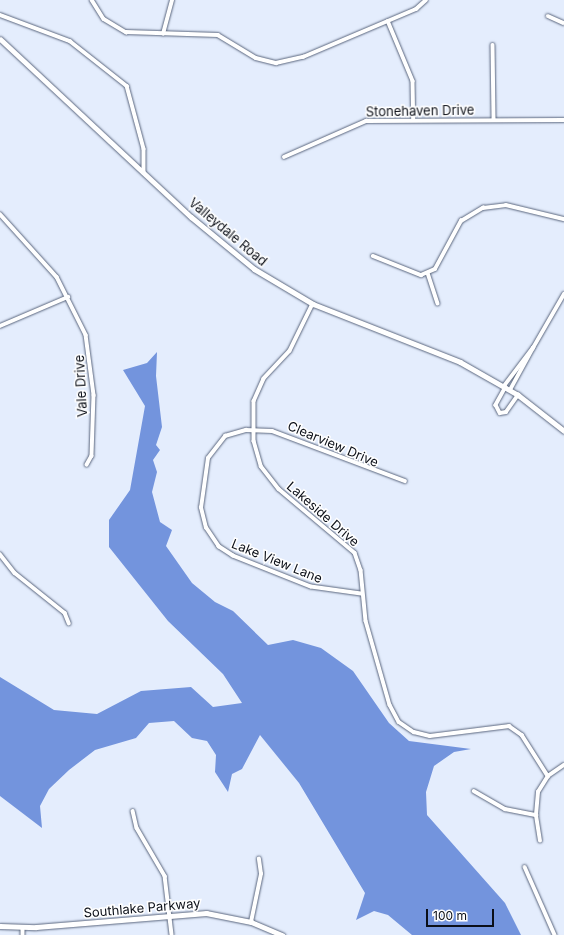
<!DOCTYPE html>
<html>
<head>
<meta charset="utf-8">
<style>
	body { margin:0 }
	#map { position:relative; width:564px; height:935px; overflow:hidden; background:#e4edfd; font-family:Inter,sans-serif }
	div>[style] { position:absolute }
	.water>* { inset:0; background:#7394dd }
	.roads { filter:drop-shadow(0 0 1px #5a667e) drop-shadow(0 0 1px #5a667e) }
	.street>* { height:3.5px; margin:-1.75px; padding:0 1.75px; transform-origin:1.75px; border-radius:1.75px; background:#fff }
	.secondary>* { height:5px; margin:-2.5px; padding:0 2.5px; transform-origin:2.5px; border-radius:2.5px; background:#fff }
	span { translate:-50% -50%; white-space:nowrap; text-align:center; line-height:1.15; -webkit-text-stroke:3px #fff; paint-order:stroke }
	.street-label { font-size:13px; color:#0b0f18 }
	.scale { position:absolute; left:426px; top:909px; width:68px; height:18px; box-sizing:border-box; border:2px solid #0b0f18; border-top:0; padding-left:5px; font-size:12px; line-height:14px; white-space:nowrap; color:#0b0f18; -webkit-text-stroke:3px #fff; paint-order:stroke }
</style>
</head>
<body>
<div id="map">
	<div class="water">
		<i style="clip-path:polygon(157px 352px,156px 376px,162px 427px,156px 445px,160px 450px,153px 460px,157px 472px,152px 492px,160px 522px,172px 530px,166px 546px,192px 583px,215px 602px,233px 611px,268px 645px,293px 640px,321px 648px,353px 671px,389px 723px,409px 741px,471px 749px,454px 752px,434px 766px,426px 792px,427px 815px,505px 903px,521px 935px,412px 935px,388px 915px,374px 911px,356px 920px,365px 893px,299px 783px,260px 735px,242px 769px,232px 774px,228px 792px,215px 772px,216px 755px,207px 741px,192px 738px,174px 721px,149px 723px,136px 738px,95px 750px,69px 770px,49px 789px,40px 806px,42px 828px,0 796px,0 677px,54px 710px,97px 714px,141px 691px,191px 687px,213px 707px,242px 703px,223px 674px,168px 621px,109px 547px,109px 520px,130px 490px,145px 406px,123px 370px,147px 363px)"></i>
	</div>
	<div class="roads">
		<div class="street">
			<i style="left:92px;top:0;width:22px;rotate:58deg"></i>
			<i style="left:104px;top:19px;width:26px;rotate:31deg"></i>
			<i style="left:126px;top:32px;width:92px;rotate:1.9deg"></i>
			<i style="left:218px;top:35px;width:44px;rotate:31.2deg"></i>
			<i style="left:256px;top:58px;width:21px;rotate:14deg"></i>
			<i style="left:276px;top:63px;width:28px;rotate:-13deg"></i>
			<i style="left:303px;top:57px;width:123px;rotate:-23deg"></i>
			<i style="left:416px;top:9px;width:13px;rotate:-42deg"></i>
			<i style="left:0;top:15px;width:75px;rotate:20.4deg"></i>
			<i style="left:70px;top:41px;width:73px;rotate:38.3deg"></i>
			<i style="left:127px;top:86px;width:65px;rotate:74.9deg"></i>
			<i style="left:144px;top:149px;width:24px;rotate:90deg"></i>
			<i style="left:548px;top:16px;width:17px;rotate:24deg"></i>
			<i style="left:388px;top:21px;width:65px;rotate:67.4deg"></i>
			<i style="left:413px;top:81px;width:39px;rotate:89deg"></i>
			<i style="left:163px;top:34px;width:35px;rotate:-75deg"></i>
			<i style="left:493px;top:45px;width:74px;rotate:89.2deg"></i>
			<i style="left:284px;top:157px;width:90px;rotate:-23.7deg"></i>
			<i style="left:366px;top:121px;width:198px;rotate:-0.3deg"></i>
			<i style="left:0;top:214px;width:85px;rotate:47.9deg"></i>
			<i style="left:57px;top:277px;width:65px;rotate:63.4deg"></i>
			<i style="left:86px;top:335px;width:61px;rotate:82.4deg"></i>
			<i style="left:94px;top:395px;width:61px;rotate:91.9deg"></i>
			<i style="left:92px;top:456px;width:10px;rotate:119deg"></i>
			<i style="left:373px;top:256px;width:52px;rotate:21.6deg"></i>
			<i style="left:421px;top:275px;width:15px;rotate:-23deg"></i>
			<i style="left:435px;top:269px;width:55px;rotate:-61.6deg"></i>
			<i style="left:461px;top:221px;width:26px;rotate:-31deg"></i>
			<i style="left:483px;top:208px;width:23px;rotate:-7deg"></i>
			<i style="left:506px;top:205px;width:60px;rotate:13.6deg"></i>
			<i style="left:428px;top:273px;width:32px;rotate:72deg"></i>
			<i style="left:313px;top:304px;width:52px;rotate:116.1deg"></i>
			<i style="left:290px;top:351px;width:38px;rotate:133deg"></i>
			<i style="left:264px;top:379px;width:24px;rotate:114deg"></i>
			<i style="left:254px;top:401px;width:40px;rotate:90deg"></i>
			<i style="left:254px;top:441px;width:26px;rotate:74deg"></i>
			<i style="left:261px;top:466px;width:29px;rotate:52deg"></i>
			<i style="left:279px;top:489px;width:99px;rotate:40.1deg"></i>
			<i style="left:355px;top:553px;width:18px;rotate:71deg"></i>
			<i style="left:361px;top:570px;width:51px;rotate:84.4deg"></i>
			<i style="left:366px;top:621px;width:87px;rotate:74.1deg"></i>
			<i style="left:390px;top:705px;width:19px;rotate:62deg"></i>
			<i style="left:399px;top:722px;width:18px;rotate:34deg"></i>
			<i style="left:414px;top:732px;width:16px;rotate:14deg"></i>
			<i style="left:430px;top:736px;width:80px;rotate:-7.2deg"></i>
			<i style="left:509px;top:726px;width:16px;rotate:35deg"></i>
			<i style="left:522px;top:735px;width:49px;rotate:57.6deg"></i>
			<i style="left:0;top:326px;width:74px;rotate:-23.1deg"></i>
			<i style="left:504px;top:386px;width:48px;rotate:-52.7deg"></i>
			<i style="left:533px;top:348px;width:62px;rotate:-60.1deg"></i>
			<i style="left:506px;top:387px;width:21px;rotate:119deg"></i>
			<i style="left:496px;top:405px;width:9px;rotate:63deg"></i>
			<i style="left:500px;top:413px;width:6px;rotate:-9deg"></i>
			<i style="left:506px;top:412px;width:21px;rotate:-55deg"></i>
			<i style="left:510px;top:390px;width:48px;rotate:-61.3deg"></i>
			<i style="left:0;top:554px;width:24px;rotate:52deg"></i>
			<i style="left:15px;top:573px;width:64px;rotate:38.7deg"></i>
			<i style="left:65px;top:613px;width:11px;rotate:68deg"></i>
			<i style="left:361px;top:594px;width:50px;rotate:-172deg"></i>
			<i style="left:311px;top:587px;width:84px;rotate:-158.3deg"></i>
			<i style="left:233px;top:556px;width:17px;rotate:-147deg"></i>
			<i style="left:219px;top:547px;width:23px;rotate:-124deg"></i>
			<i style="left:206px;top:528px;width:21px;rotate:-104deg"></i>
			<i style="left:201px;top:508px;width:50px;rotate:-82deg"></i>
			<i style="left:208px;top:458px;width:28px;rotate:-52deg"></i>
			<i style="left:225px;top:436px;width:22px;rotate:-16deg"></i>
			<i style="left:246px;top:430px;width:26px;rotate:2deg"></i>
			<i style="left:272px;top:431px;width:142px;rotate:20.6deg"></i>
			<i style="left:474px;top:791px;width:36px;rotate:30deg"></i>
			<i style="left:505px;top:809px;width:32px;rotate:11deg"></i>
			<i style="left:133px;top:811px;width:17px;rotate:77deg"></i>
			<i style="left:137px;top:828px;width:56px;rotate:59.7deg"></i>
			<i style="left:165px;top:876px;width:59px;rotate:83.2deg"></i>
			<i style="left:540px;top:841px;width:26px;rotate:-99deg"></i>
			<i style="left:536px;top:815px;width:23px;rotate:-85deg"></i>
			<i style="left:538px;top:792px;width:19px;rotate:-58deg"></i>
			<i style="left:548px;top:776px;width:19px;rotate:-35deg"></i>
			<i style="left:525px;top:867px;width:74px;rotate:66.2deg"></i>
			<i style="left:251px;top:922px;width:49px;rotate:-78.2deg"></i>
			<i style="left:261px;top:874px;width:15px;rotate:-98deg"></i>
			<i style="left:23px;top:928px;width:7px;rotate:90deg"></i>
		</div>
		<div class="secondary">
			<i style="left:0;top:39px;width:261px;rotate:43deg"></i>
			<i style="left:191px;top:217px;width:82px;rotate:39.5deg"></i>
			<i style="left:254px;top:269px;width:69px;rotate:30.7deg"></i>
			<i style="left:313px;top:304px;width:158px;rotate:21.5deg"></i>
			<i style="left:460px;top:362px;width:67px;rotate:29.6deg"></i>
			<i style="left:518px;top:395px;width:58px;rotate:38deg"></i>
			<i style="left:0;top:926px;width:36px;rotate:2deg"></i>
			<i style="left:36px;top:927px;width:171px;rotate:-4.7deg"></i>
			<i style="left:206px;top:913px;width:46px;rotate:11.3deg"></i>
			<i style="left:251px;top:922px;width:34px;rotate:23deg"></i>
		</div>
	</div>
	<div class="street-label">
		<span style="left:420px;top:111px;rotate:-1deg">Stonehaven Drive</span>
		<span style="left:228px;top:232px;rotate:40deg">Valleydale Road</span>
		<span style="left:81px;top:386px;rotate:-93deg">Vale Drive</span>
		<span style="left:333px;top:444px;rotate:23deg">Clearview Drive</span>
		<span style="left:323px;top:514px;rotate:41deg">Lakeside Drive</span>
		<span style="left:277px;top:561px;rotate:22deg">Lake View Lane</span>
		<span style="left:142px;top:908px;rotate:-5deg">Southlake Parkway</span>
	</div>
	<div class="scale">100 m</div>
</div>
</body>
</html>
